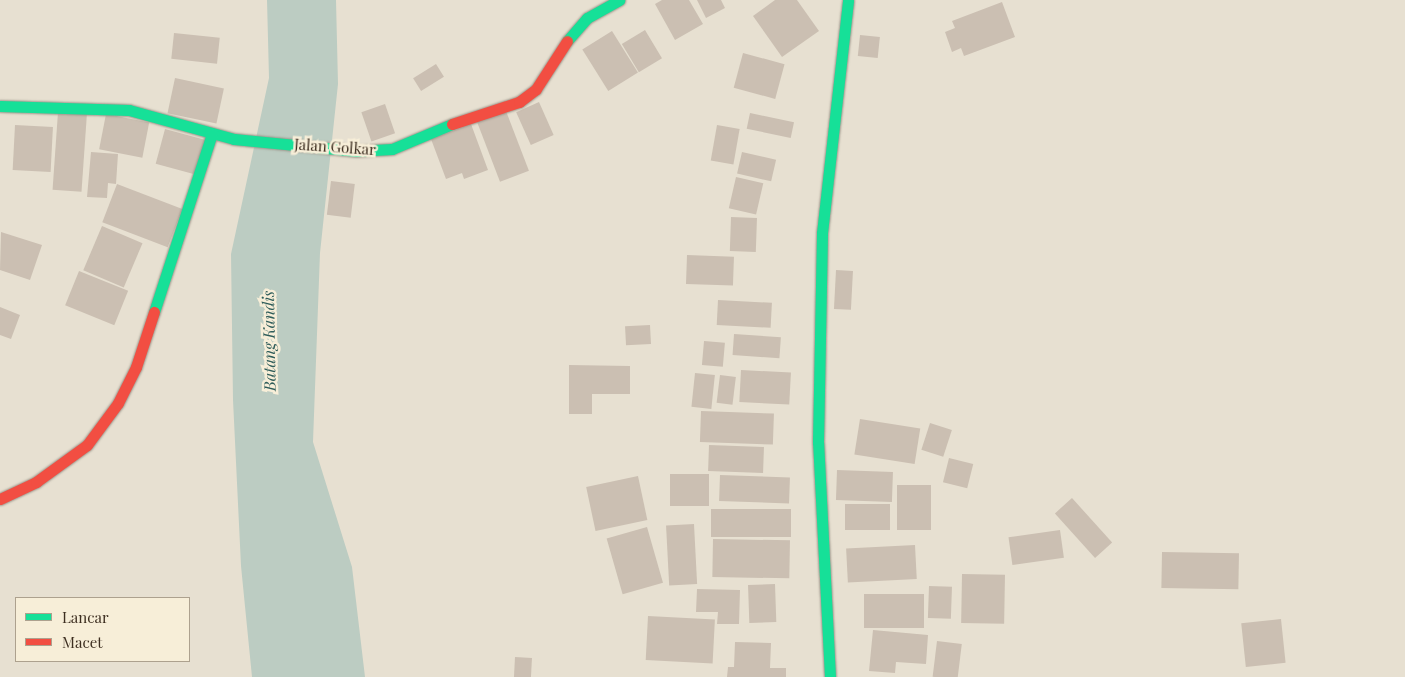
<!DOCTYPE html>
<html>
<head>
<meta charset="utf-8">
<style>
	body { margin:0 }
	#map { position:relative; width:1405px; height:677px; overflow:hidden; background:#e7e0d1; font-family:"Playfair Display",serif }
	div>[style] { position:absolute }
	.water>* { inset:0; background:#bcccc2 }
	.building>* { inset:0; background:#cbbfb2; transform-origin:0 0 }
	.roads { filter:drop-shadow(0 0 1px #9c958a) drop-shadow(0 0 1px #9c958a) }
	.fast>* { height:11px; margin:-5.5px; padding:0 5.5px; transform-origin:5.5px; border-radius:5.5px; background:#16e098 }
	.jam>* { height:11px; margin:-5.5px; padding:0 5.5px; transform-origin:5.5px; border-radius:5.5px; background:#f24e42 }
	span { translate:-50% -50%; white-space:nowrap; text-align:center; line-height:1.15; -webkit-text-stroke:5px #f7eed8; paint-order:stroke }
	.street-label { font-size:15px; color:#3d2e20 }
	.water-label { font-size:16px; color:#2f5d5a; font-style:italic }
	.legend { position:absolute; left:15px; top:597px; width:175px; height:65px; box-sizing:border-box; background:#f7eed8; border:1px solid #ada18e; margin:0; padding:6px 9px; list-style:none; font-size:15px; color:#3d2e20 }
	.legend li { display:flex; align-items:center; gap:10px; height:25px }
	.legend b { width:25px; border:1px solid #ada18e }
</style>
</head>
<body>
<div id="map">
	<div class="water">
		<i style="clip-path:polygon(267px 0,336px 0,338px 84px,320px 253px,313px 442px,352px 567px,365px 677px,252px 677px,241px 566px,233px 400px,231px 254px,269px 78px)"></i>
	</div>
	<div class="building">
		<i style="clip-path:polygon(662px 0,689px 0,703px 24px,675px 40px,655px 4px)"></i>
		<i style="clip-path:polygon(697px 0,721px 0,725px 8px,706px 18px)"></i>
		<i style="clip-path:polygon(775px 0,797px 0,819px 31px,782px 57px,753px 16px)"></i>
		<i style="clip-path:polygon(1002px 2px,1015px 37px,964px 56px,961px 48px,952px 52px,945px 32px,955px 28px,952px 21px)"></i>
		<i style="left:645px;top:30px;width:33px;height:27px;rotate:59deg"></i>
		<i style="left:612px;top:31px;width:49px;height:35px;rotate:58deg"></i>
		<i style="left:174px;top:33px;width:46px;height:26px;rotate:6deg"></i>
		<i style="left:860px;top:35px;width:20px;height:21px;rotate:6deg"></i>
		<i style="left:743px;top:53px;width:43px;height:36px;rotate:15deg"></i>
		<i style="left:436px;top:64px;width:15px;height:27px;rotate:58deg"></i>
		<i style="left:175px;top:78px;width:50px;height:36px;rotate:12deg"></i>
		<i style="left:539px;top:102px;width:36px;height:25px;rotate:66deg"></i>
		<i style="left:385px;top:104px;width:31px;height:25px;rotate:71deg"></i>
		<i style="left:506px;top:111px;width:64px;height:31px;rotate:69deg"></i>
		<i style="left:58px;top:112px;width:29px;height:78px;rotate:4deg"></i>
		<i style="left:750px;top:113px;width:45px;height:16px;rotate:12deg"></i>
		<i style="left:106px;top:114px;width:44px;height:36px;rotate:11deg"></i>
		<i style="clip-path:polygon(471px 124px,488px 170px,464px 179px,462px 173px,446px 179px,431px 139px)"></i>
		<i style="left:15px;top:125px;width:38px;height:45px;rotate:3deg"></i>
		<i style="left:717px;top:125px;width:23px;height:36px;rotate:10deg"></i>
		<i style="left:165px;top:129px;width:43px;height:36px;rotate:15deg"></i>
		<i style="clip-path:polygon(91px 152px,118px 154px,116px 184px,108px 183px,107px 198px,87px 197px)"></i>
		<i style="left:742px;top:152px;width:35px;height:22px;rotate:13deg"></i>
		<i style="left:736px;top:177px;width:28px;height:32px;rotate:13deg"></i>
		<i style="left:331px;top:181px;width:24px;height:34px;rotate:7deg"></i>
		<i style="left:117px;top:184px;width:70px;height:41px;rotate:21deg"></i>
		<i style="left:731px;top:217px;width:26px;height:34px;rotate:2deg"></i>
		<i style="left:102px;top:226px;width:44px;height:48px;rotate:23deg"></i>
		<i style="clip-path:polygon(1px 232px,42px 245px,30px 280px,0 270px)"></i>
		<i style="left:687px;top:255px;width:47px;height:29px;rotate:2deg"></i>
		<i style="left:836px;top:270px;width:17px;height:39px;rotate:3deg"></i>
		<i style="left:79px;top:271px;width:53px;height:37px;rotate:22deg"></i>
		<i style="left:718px;top:300px;width:54px;height:25px;rotate:3deg"></i>
		<i style="clip-path:polygon(0 307px,20px 315px,11px 339px,0 335px)"></i>
		<i style="left:650px;top:325px;width:19px;height:25px;rotate:87deg"></i>
		<i style="left:734px;top:334px;width:47px;height:21px;rotate:4deg"></i>
		<i style="left:704px;top:341px;width:21px;height:24px;rotate:5deg"></i>
		<i style="clip-path:polygon(569px 365px,630px 366px,630px 394px,592px 394px,592px 414px,569px 414px)"></i>
		<i style="left:741px;top:370px;width:50px;height:32px;rotate:3deg"></i>
		<i style="left:695px;top:373px;width:20px;height:34px;rotate:6deg"></i>
		<i style="left:720px;top:375px;width:16px;height:28px;rotate:7deg"></i>
		<i style="left:701px;top:411px;width:73px;height:31px;rotate:2deg"></i>
		<i style="left:860px;top:419px;width:61px;height:36px;rotate:9deg"></i>
		<i style="left:930px;top:423px;width:23px;height:28px;rotate:18deg"></i>
		<i style="left:709px;top:445px;width:55px;height:26px;rotate:2deg"></i>
		<i style="left:949px;top:458px;width:25px;height:25px;rotate:14deg"></i>
		<i style="left:837px;top:470px;width:56px;height:30px;rotate:2deg"></i>
		<i style="left:670px;top:474px;width:39px;height:32px"></i>
		<i style="left:720px;top:475px;width:70px;height:26px;rotate:2deg"></i>
		<i style="left:638px;top:476px;width:45px;height:53px;rotate:78deg"></i>
		<i style="left:897px;top:485px;width:34px;height:45px"></i>
		<i style="left:1072px;top:498px;width:60px;height:23px;rotate:48deg"></i>
		<i style="left:845px;top:504px;width:45px;height:26px"></i>
		<i style="left:791px;top:509px;width:28px;height:80px;rotate:90deg"></i>
		<i style="left:694px;top:524px;width:60px;height:28px;rotate:87deg"></i>
		<i style="left:647px;top:527px;width:58px;height:42px;rotate:74deg"></i>
		<i style="left:1060px;top:530px;width:28px;height:52px;rotate:82deg"></i>
		<i style="left:713px;top:539px;width:77px;height:38px;rotate:1deg"></i>
		<i style="left:915px;top:545px;width:34px;height:69px;rotate:87deg"></i>
		<i style="left:1162px;top:552px;width:77px;height:36px;rotate:1deg"></i>
		<i style="left:962px;top:574px;width:43px;height:49px;rotate:1deg"></i>
		<i style="left:775px;top:584px;width:38px;height:27px;rotate:88deg"></i>
		<i style="left:929px;top:586px;width:23px;height:32px;rotate:2deg"></i>
		<i style="clip-path:polygon(697px 589px,740px 590px,739px 624px,717px 624px,718px 612px,696px 612px)"></i>
		<i style="left:864px;top:594px;width:60px;height:34px"></i>
		<i style="left:648px;top:616px;width:67px;height:44px;rotate:3deg"></i>
		<i style="left:1281px;top:619px;width:44px;height:40px;rotate:84deg"></i>
		<i style="clip-path:polygon(873px 630px,928px 635px,926px 664px,896px 662px,895px 673px,869px 671px)"></i>
		<i style="left:937px;top:641px;width:25px;height:36px;rotate:7deg"></i>
		<i style="clip-path:polygon(735px 642px,771px 643px,770px 668px,786px 668px,786px 677px,727px 677px,728px 667px,734px 667px)"></i>
		<i style="left:515px;top:657px;width:17px;height:20px;rotate:3deg"></i>
	</div>
	<div class="roads">
		<div class="fast">
			<i style="left:567px;top:41px;width:30px;rotate:-49deg"></i>
			<i style="left:587px;top:18px;width:37px;rotate:-29deg"></i>
			<i style="left:0;top:106px;width:129px;rotate:1.8deg"></i>
			<i style="left:129px;top:110px;width:109px;rotate:15.4deg"></i>
			<i style="left:234px;top:139px;width:123px;rotate:5.6deg"></i>
			<i style="left:356px;top:151px;width:36px;rotate:-3deg"></i>
			<i style="left:392px;top:149px;width:65px;rotate:-22.6deg"></i>
			<i style="left:154px;top:312px;width:187px;rotate:-72deg"></i>
			<i style="left:830px;top:677px;width:235px;rotate:-92.9deg"></i>
			<i style="left:818px;top:442px;width:209px;rotate:-88.9deg"></i>
			<i style="left:822px;top:233px;width:234px;rotate:-83.6deg"></i>
		</div>
		<div class="jam">
			<i style="left:452px;top:124px;width:71px;rotate:-18.2deg"></i>
			<i style="left:519px;top:102px;width:21px;rotate:-37deg"></i>
			<i style="left:536px;top:89px;width:57px;rotate:-57.1deg"></i>
			<i style="left:0;top:499px;width:40px;rotate:-25deg"></i>
			<i style="left:36px;top:482px;width:63px;rotate:-36deg"></i>
			<i style="left:87px;top:445px;width:52px;rotate:-53.6deg"></i>
			<i style="left:118px;top:403px;width:40px;rotate:-63.4deg"></i>
			<i style="left:136px;top:367px;width:58px;rotate:-71.9deg"></i>
		</div>
	</div>
	<div class="street-label">
		<span style="left:335px;top:147px;rotate:4deg">Jalan Golkar</span>
	</div>
	<div class="water-label">
		<span style="left:269px;top:341px;rotate:-91deg">Batang Kandis</span>
	</div>
	<ul class="legend">
	<li><b style="height:6px;background:#16e098"></b>Lancar</li>
	<li><b style="height:6px;background:#f24e42"></b>Macet</li>
	</ul>
</div>
</body>
</html>
